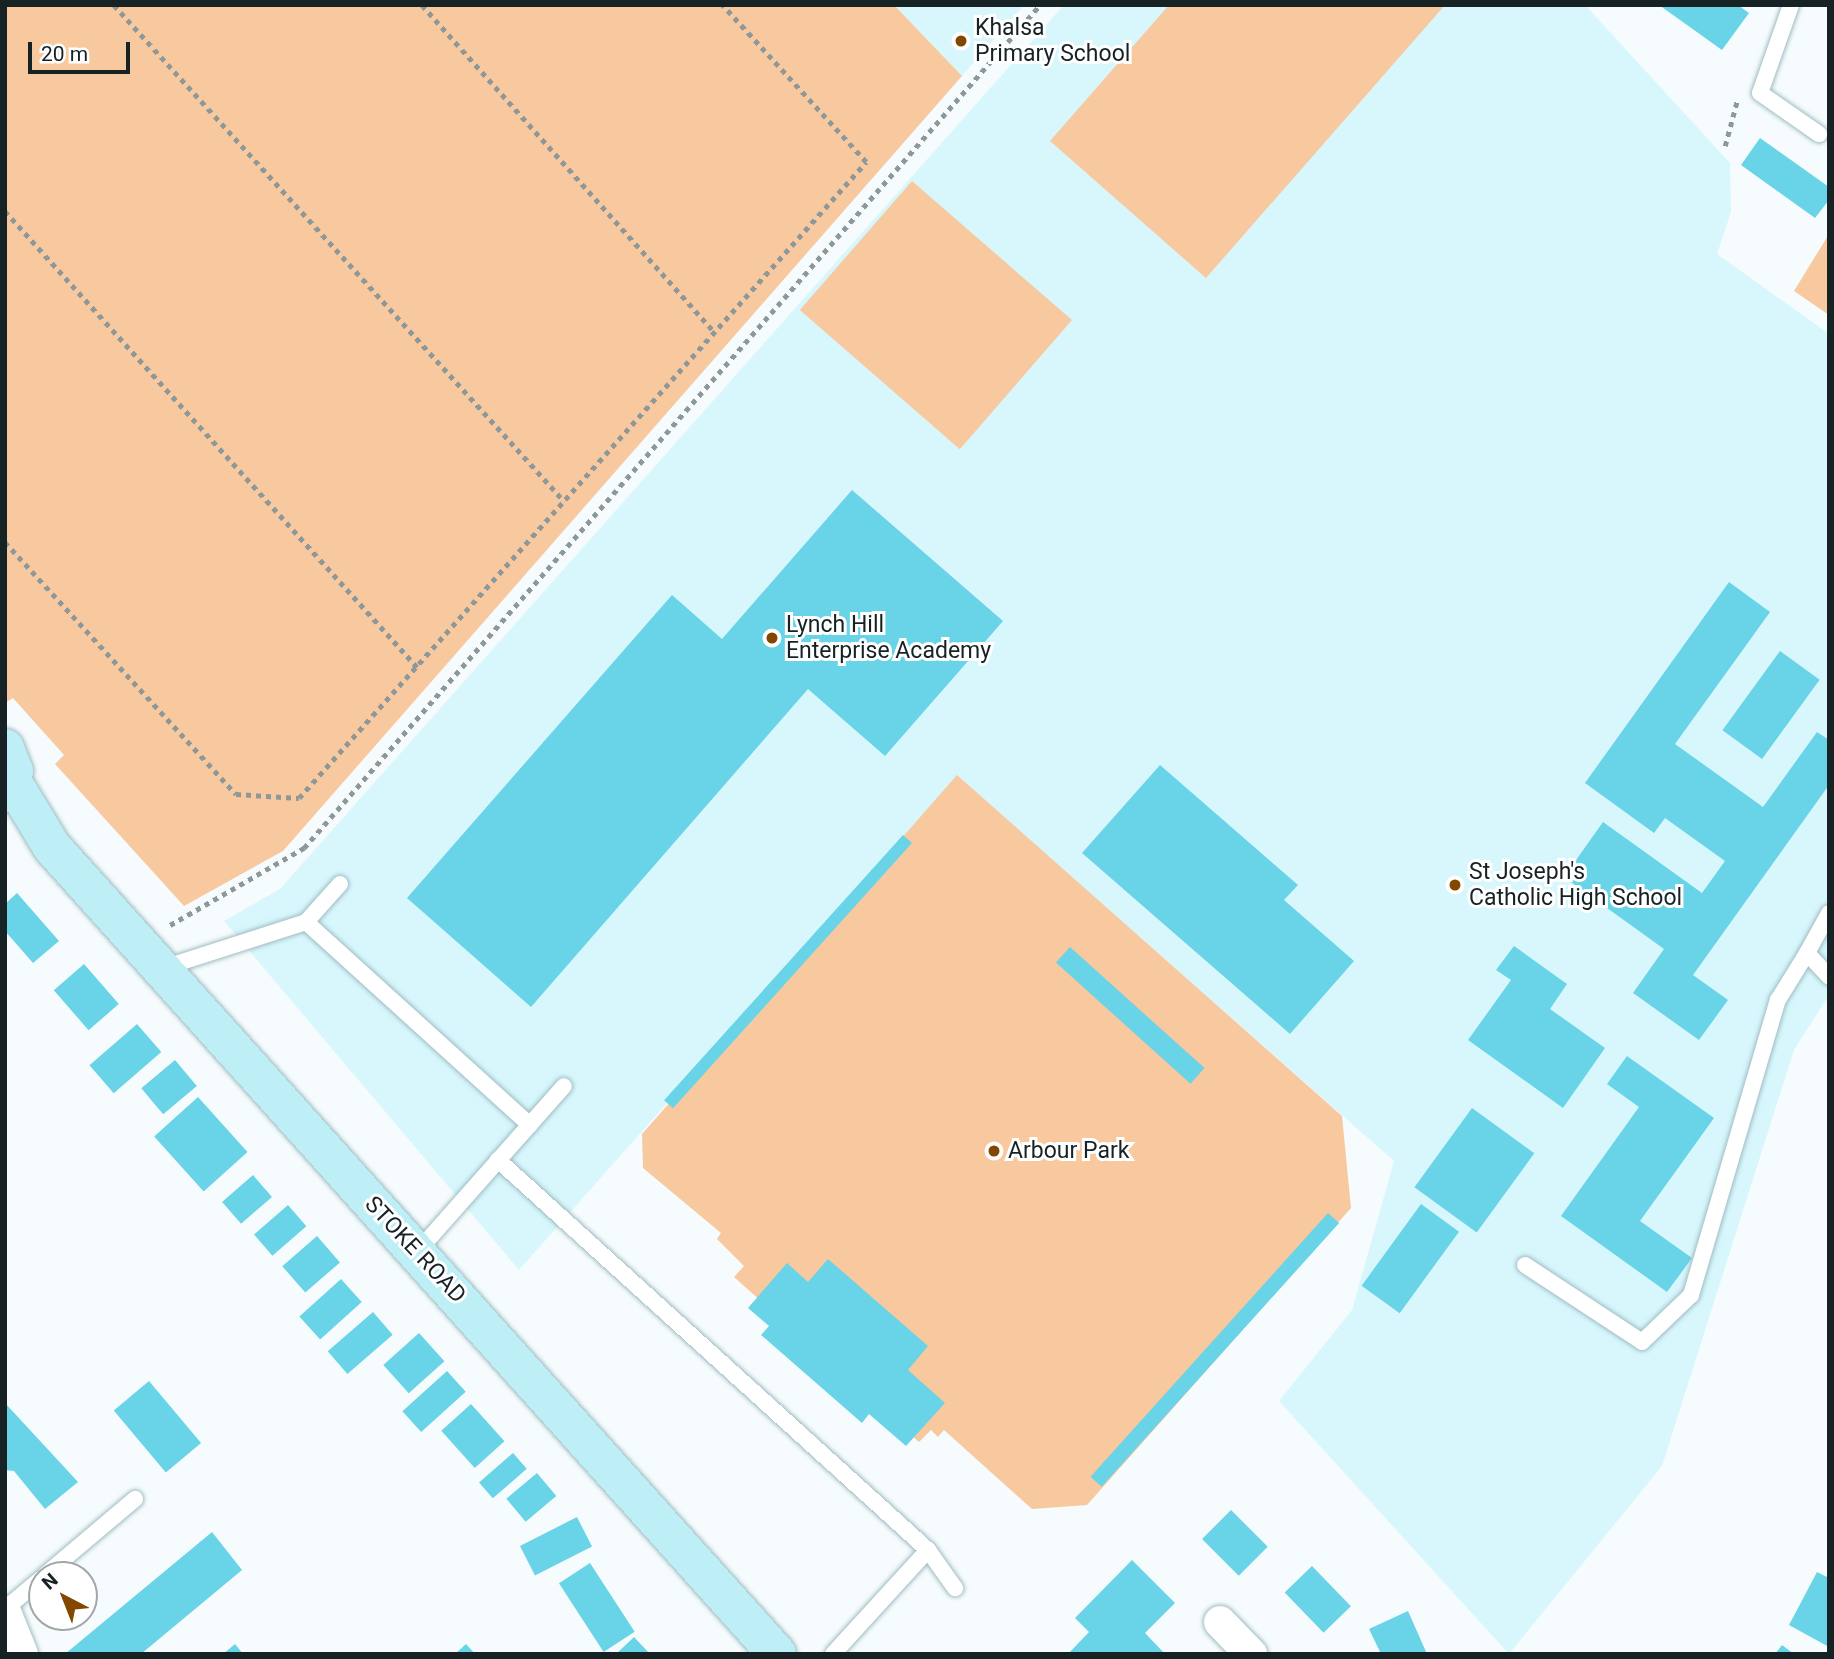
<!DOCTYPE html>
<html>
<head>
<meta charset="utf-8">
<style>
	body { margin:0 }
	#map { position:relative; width:1834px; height:1659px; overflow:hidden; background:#f6fcfd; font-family:Roboto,sans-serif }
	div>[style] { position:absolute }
	.built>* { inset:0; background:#d7f7fd }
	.green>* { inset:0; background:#f8c89f; transform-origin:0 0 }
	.building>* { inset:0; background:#69d3e7; transform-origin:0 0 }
	.path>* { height:4.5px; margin-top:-2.25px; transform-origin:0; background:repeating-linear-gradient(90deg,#8f9899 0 5px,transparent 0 10px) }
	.roads { filter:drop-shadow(0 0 2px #9fbcc2) drop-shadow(0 0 2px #9fbcc2) }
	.service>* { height:16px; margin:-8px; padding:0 8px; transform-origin:8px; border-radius:8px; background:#fff }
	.minor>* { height:32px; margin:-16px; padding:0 16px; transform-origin:16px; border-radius:16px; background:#fff }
	.secondary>* { height:38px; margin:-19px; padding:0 19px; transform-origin:19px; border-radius:19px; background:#beeef6 }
	.dots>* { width:19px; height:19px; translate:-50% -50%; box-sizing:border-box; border:4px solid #fff; border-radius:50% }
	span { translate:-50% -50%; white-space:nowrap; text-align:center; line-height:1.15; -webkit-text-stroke:6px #fff; paint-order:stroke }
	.poi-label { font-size:23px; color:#172224 }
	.left { translate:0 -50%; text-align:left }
	.street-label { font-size:23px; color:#172224 }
	.frame { position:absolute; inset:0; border:7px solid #172224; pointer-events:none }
	.north { position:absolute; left:28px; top:1561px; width:70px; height:70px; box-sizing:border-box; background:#fff; border:2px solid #a2a7a7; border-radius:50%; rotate:318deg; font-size:19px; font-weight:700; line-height:28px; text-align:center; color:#172224 }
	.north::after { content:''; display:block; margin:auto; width:24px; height:32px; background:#834800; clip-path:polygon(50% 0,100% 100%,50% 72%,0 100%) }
	.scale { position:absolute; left:28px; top:42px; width:102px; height:32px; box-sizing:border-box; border:4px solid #172224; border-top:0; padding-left:9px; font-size:21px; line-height:24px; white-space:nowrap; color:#172224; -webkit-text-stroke:5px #fff; paint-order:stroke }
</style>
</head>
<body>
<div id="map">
	<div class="built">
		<i style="clip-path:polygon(894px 5px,1024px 5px,962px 76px)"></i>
		<i style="clip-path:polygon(1064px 5px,1585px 5px,1730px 163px,1731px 212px,1717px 254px,1829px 334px,1829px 995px,1794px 1050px,1662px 1466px,1509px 1654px,1279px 1401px,1352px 1310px,1394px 1161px,957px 776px,519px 1270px,224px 921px,280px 889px)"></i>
	</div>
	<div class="green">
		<i style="clip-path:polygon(5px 5px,894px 5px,962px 76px,283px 851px,184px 906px,55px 764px,64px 755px,13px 698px,5px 703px)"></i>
		<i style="clip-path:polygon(1169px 5px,1445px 5px,1206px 278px,1050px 141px)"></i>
		<i style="left:912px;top:181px;width:212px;height:171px;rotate:41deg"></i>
		<i style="clip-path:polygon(1829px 234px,1829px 315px,1794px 291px)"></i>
		<i style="clip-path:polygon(957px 775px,1342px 1116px,1351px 1208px,1087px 1505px,1032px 1509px,944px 1430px,938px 1437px,931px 1430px,919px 1442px,734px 1277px,744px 1266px,717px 1239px,721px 1233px,643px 1168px,642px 1134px)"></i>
	</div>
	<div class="building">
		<i style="clip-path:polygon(1659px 5px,1738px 5px,1749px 13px,1722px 50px)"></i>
		<i style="clip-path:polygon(1760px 138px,1829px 187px,1829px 200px,1815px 218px,1741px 165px)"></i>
		<i style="clip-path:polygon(852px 490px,1003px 621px,885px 756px,808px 689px,531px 1007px,407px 898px,672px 595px,722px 639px)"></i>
		<i style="clip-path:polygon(1729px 582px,1770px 612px,1675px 744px,1763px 807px,1817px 732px,1829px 740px,1829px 785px,1693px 975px,1728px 1000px,1699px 1040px,1633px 993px,1664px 949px,1564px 877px,1603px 822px,1702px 893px,1725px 861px,1665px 818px,1654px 833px,1585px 783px)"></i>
		<i style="left:1780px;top:651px;width:49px;height:98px;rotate:36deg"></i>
		<i style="clip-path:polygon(1160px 765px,1298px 885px,1284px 900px,1354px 961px,1290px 1034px,1082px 853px)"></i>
		<i style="left:903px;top:835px;width:12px;height:357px;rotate:42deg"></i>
		<i style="clip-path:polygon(17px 893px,59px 941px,33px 963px,5px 931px,5px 904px)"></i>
		<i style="clip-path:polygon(1514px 946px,1567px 984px,1550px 1009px,1605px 1048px,1563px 1108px,1468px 1040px,1511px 980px,1496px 970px)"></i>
		<i style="left:1070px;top:947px;width:181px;height:21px;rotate:42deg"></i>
		<i style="left:84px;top:964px;width:53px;height:40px;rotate:49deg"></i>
		<i style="left:137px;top:1024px;width:37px;height:63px;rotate:49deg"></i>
		<i style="clip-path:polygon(1627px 1056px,1714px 1118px,1640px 1221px,1692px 1258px,1667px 1292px,1561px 1216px,1639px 1107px,1607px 1084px)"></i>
		<i style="left:175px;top:1060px;width:34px;height:44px;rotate:50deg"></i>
		<i style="left:198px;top:1097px;width:74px;height:59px;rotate:48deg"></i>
		<i style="left:1472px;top:1108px;width:77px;height:98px;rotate:36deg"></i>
		<i style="left:253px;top:1175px;width:29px;height:41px;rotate:49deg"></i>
		<i style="left:1421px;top:1204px;width:47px;height:101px;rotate:36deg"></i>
		<i style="left:288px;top:1205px;width:28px;height:45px;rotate:49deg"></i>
		<i style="left:1328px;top:1213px;width:15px;height:355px;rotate:42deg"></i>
		<i style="left:317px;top:1236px;width:35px;height:46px;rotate:49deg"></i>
		<i style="clip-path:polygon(828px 1259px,928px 1346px,908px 1370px,945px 1403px,906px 1446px,869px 1414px,862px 1423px,761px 1335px,769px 1326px,748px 1308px,787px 1263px,808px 1282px)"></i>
		<i style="left:341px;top:1279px;width:31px;height:56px;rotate:48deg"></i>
		<i style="left:373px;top:1312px;width:30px;height:60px;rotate:49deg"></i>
		<i style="left:419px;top:1333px;width:38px;height:48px;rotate:48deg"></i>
		<i style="left:447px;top:1371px;width:28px;height:60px;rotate:48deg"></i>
		<i style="left:149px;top:1381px;width:81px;height:46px;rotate:50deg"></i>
		<i style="clip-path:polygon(5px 1403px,78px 1482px,45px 1509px,14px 1471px,5px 1470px)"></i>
		<i style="left:471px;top:1404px;width:50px;height:40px;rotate:48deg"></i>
		<i style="left:513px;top:1453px;width:21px;height:45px;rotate:49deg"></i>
		<i style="left:537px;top:1473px;width:30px;height:40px;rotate:50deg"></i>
		<i style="left:1231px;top:1510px;width:52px;height:41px;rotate:45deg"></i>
		<i style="left:577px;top:1517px;width:33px;height:64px;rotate:63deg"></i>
		<i style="clip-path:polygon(212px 1532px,242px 1570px,141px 1654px,65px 1654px)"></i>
		<i style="clip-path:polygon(1132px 1560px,1175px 1603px,1145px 1633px,1165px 1654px,1068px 1654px,1089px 1632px,1075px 1618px)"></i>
		<i style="left:590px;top:1563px;width:82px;height:37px;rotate:57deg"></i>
		<i style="left:1312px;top:1566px;width:56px;height:38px;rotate:46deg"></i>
		<i style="clip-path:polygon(1817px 1572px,1829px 1578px,1829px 1647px,1789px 1625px)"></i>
		<i style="clip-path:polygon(1408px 1611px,1427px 1654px,1381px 1654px,1369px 1629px)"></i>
		<i style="clip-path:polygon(634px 1637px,650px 1654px,616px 1654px)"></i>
		<i style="clip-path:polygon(235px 1644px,243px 1654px,223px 1654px)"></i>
		<i style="clip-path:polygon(466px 1644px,475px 1654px,455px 1654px)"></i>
		<i style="clip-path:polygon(1782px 1645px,1794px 1654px,1775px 1654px)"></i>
	</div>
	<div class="path">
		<i style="left:114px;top:5px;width:670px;rotate:47.78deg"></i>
		<i style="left:422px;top:5px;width:440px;rotate:48.2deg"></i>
		<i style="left:1725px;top:146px;width:47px;rotate:-75.1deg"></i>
		<i style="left:5px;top:211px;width:615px;rotate:47.9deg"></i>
		<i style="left:5px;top:542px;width:342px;rotate:47.5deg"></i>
		<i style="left:236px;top:794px;width:63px;rotate:3.6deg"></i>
		<i style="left:299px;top:798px;width:852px;rotate:-48.28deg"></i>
		<i style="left:866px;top:162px;width:213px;rotate:-132.5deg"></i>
		<i style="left:170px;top:925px;width:155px;rotate:-29.9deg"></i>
		<i style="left:304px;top:848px;width:1119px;rotate:-48.88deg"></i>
	</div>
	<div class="roads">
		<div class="service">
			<i style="left:1791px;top:5px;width:93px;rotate:109.4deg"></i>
			<i style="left:1760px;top:93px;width:72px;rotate:34.8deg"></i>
			<i style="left:1829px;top:913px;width:46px;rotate:118.8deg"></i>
			<i style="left:1807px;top:953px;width:33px;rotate:47deg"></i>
			<i style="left:306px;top:922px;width:51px;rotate:-48.2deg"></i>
			<i style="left:163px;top:968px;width:150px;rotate:-17.8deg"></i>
			<i style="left:306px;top:922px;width:302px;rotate:42.2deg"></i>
			<i style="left:498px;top:1160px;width:581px;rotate:42.21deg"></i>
			<i style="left:928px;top:1550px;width:47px;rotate:54.6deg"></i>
			<i style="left:418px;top:1251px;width:220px;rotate:-48.5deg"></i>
			<i style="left:1525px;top:1265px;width:140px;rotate:33.3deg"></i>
			<i style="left:1642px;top:1342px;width:68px;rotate:-43.8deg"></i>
			<i style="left:1691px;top:1295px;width:308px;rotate:-73.6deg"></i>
			<i style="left:1778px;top:1000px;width:55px;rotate:-58.3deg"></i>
			<i style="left:45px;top:1575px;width:118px;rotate:-40.2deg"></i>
			<i style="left:5px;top:1609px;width:48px;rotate:-40deg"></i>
			<i style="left:833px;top:1654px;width:141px;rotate:-47.6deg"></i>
		</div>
		<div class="minor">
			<i style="left:5px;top:1612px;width:45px;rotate:68deg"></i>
			<i style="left:1220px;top:1622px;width:45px;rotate:45.9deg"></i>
		</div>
		<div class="secondary">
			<i style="left:5px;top:748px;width:25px;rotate:69deg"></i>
			<i style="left:14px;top:771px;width:24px;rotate:112deg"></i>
			<i style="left:12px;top:781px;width:77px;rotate:58.8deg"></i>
			<i style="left:52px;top:847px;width:1085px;rotate:48.06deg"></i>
		</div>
	</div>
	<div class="dots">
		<i style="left:961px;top:41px;background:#834800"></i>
		<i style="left:772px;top:638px;background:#834800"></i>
		<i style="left:1455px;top:885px;background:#834800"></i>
		<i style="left:994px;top:1151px;background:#834800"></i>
	</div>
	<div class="poi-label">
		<span class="left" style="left:975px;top:41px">Khalsa<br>Primary School</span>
		<span class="left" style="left:786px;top:638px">Lynch Hill<br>Enterprise Academy</span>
		<span class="left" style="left:1469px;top:885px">St Joseph's<br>Catholic High School</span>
		<span class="left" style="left:1008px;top:1151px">Arbour Park</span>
	</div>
	<div class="street-label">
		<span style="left:415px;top:1250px;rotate:47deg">STOKE ROAD</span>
	</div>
	<div class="frame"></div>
	<div class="north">N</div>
	<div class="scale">20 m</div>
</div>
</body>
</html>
